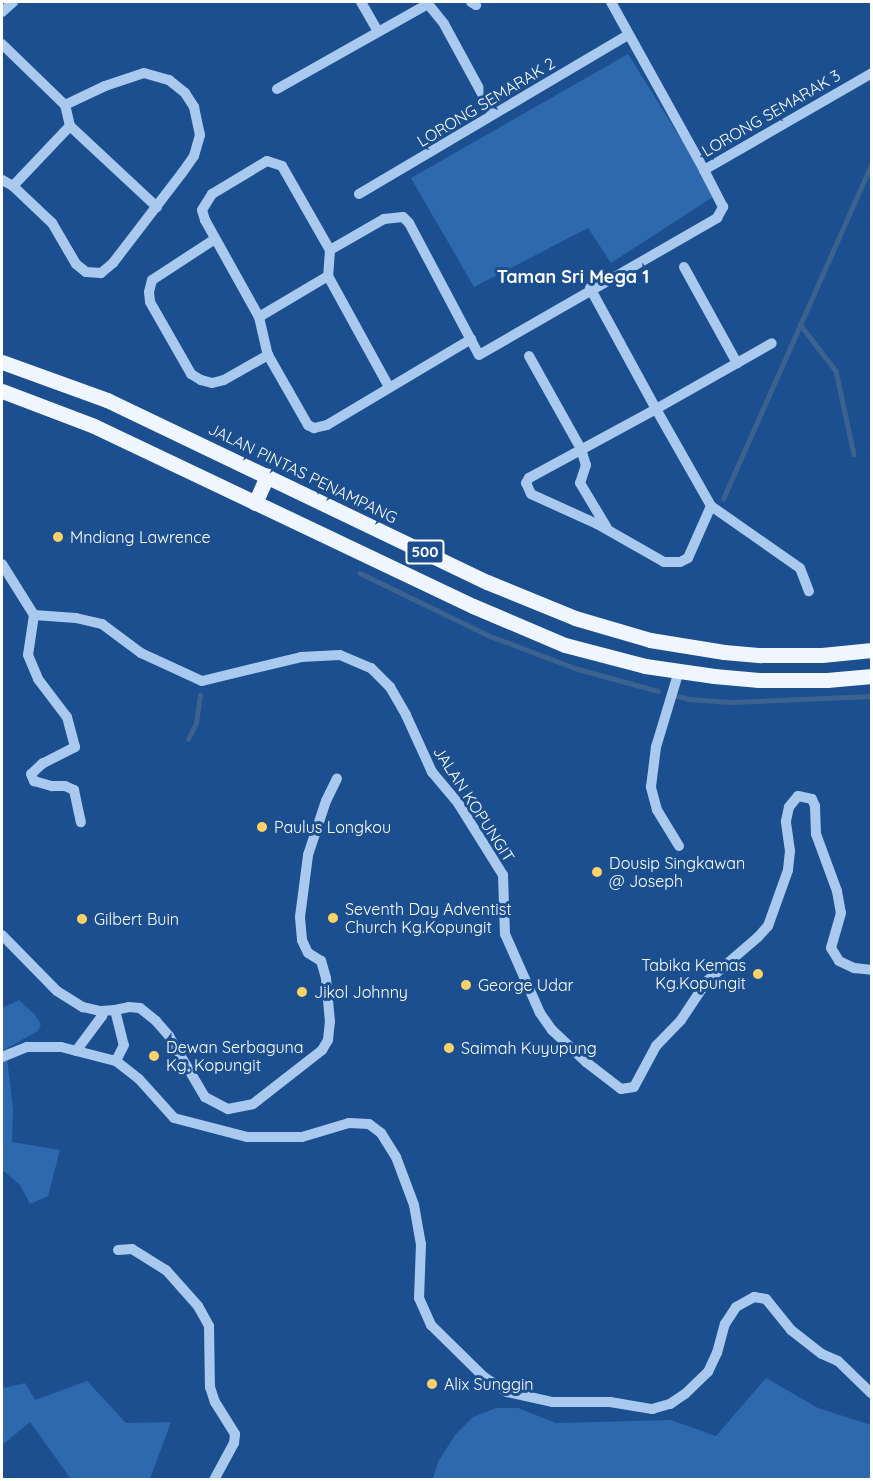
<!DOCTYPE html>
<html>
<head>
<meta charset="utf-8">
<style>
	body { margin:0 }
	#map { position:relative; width:873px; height:1481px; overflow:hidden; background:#1b4f8f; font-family:Quicksand,sans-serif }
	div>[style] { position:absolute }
	.green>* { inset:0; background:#2e69ad }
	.stream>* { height:4.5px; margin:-2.25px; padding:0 2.25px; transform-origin:2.25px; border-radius:2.25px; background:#3c6290 }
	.minor>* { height:10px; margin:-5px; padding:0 5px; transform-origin:5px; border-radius:5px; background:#a9c9ee }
	.major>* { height:15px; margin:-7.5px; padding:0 7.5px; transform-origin:7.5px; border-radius:7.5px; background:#f0f6ff }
	.dots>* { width:16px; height:16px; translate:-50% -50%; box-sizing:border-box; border:3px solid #1b4f8f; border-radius:50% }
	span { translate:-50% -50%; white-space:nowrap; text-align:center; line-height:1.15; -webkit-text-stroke:6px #1b4f8f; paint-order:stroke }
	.shield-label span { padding:2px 4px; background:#1b4f8f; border:2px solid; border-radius:4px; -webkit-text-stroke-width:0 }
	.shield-label { font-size:15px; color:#fff; font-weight:700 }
	.street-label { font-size:16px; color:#fff }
	.poi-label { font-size:16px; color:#fff }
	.left { translate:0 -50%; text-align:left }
	.right { translate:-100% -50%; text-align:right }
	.neighbourhood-label { font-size:18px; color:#fff; font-weight:700 }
	.frame { position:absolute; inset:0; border:3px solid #fff; pointer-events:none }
</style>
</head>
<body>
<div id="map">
	<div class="green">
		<i style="clip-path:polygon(628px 54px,716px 195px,611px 263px,588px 228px,474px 287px,411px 178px)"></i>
		<i style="clip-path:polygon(19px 1000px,35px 1015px,41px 1024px,38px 1031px,2px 1051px,2px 1008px)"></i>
		<i style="clip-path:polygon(7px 1059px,13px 1109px,12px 1142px,60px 1150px,48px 1196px,30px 1204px,20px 1185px,4px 1171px,2px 1173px,2px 1061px)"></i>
		<i style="clip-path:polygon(766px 1378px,818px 1408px,871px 1425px,871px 1479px,433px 1479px,438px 1462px,455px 1435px,473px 1417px,496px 1408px,518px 1408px,556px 1423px,671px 1420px,716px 1436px)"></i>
		<i style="clip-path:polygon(2px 1381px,4px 1388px,25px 1383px,35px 1400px,87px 1381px,126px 1423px,171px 1422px,150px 1479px,71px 1479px,30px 1422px,2px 1445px)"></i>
	</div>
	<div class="stream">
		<i style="left:800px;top:324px;width:59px;rotate:52.5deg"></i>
		<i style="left:836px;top:371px;width:85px;rotate:77.8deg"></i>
		<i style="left:723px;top:499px;width:368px;rotate:-66.1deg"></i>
		<i style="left:360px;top:573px;width:144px;rotate:25.9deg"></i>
		<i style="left:490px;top:636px;width:94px;rotate:20.6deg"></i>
		<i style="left:578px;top:669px;width:83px;rotate:15.4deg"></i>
		<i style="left:671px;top:694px;width:19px;rotate:16deg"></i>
		<i style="left:689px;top:699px;width:42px;rotate:4.1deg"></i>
		<i style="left:731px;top:702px;width:141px;rotate:-2.4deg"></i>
		<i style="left:188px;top:739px;width:18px;rotate:-63deg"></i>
		<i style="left:196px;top:723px;width:28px;rotate:-82deg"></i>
	</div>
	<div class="minor">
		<i style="left:361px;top:2px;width:34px;rotate:60deg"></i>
		<i style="left:471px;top:2px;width:6px;rotate:31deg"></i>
		<i style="left:611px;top:2px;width:192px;rotate:61deg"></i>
		<i style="left:2px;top:12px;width:15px;rotate:-42deg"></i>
		<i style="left:2px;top:44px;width:88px;rotate:44.1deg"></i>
		<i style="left:65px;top:105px;width:44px;rotate:-25.4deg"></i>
		<i style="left:105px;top:86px;width:41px;rotate:-18.4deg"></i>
		<i style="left:144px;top:73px;width:26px;rotate:16deg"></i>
		<i style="left:169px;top:80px;width:21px;rotate:39deg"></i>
		<i style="left:185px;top:93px;width:17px;rotate:57deg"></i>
		<i style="left:194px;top:107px;width:29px;rotate:78deg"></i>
		<i style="left:200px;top:135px;width:22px;rotate:106deg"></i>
		<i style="left:194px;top:156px;width:21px;rotate:125deg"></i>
		<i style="left:182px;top:173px;width:113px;rotate:127.5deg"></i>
		<i style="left:113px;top:263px;width:16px;rotate:140deg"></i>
		<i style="left:101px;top:273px;width:15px;rotate:-176deg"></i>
		<i style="left:86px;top:272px;width:13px;rotate:-141deg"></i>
		<i style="left:76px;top:264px;width:48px;rotate:-120.3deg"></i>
		<i style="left:52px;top:223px;width:54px;rotate:-136.5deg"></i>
		<i style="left:13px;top:186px;width:13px;rotate:-151deg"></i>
		<i style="left:277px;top:89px;width:173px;rotate:-29.4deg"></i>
		<i style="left:428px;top:4px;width:26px;rotate:51deg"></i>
		<i style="left:444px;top:24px;width:102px;rotate:61.4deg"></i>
		<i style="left:70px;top:126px;width:119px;rotate:43deg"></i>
		<i style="left:13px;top:186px;width:83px;rotate:-46.5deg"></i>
		<i style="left:70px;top:126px;width:22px;rotate:-103deg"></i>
		<i style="left:359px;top:194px;width:312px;rotate:-30.6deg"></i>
		<i style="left:215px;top:239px;width:75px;rotate:146.9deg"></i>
		<i style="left:152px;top:280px;width:12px;rotate:104deg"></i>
		<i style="left:149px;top:292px;width:10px;rotate:84deg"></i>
		<i style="left:150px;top:302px;width:83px;rotate:60.3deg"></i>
		<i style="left:191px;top:374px;width:12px;rotate:31deg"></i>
		<i style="left:201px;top:380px;width:11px;rotate:15deg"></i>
		<i style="left:212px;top:383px;width:12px;rotate:-14deg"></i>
		<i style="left:224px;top:380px;width:51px;rotate:-29.6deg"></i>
		<i style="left:330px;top:250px;width:62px;rotate:-29.9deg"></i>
		<i style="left:384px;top:219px;width:19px;rotate:-6deg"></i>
		<i style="left:403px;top:217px;width:8px;rotate:45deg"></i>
		<i style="left:409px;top:223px;width:149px;rotate:62.1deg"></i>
		<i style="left:479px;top:355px;width:275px;rotate:-29.9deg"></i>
		<i style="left:717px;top:218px;width:13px;rotate:-61deg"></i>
		<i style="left:723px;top:207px;width:42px;rotate:-117.2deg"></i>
		<i style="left:704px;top:170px;width:194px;rotate:-30deg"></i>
		<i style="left:684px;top:267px;width:110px;rotate:61.1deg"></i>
		<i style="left:328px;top:276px;width:127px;rotate:61.2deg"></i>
		<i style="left:590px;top:288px;width:138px;rotate:61.4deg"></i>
		<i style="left:656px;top:409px;width:112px;rotate:60.4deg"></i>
		<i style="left:711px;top:506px;width:57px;rotate:113.9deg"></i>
		<i style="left:688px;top:558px;width:9px;rotate:153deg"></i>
		<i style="left:680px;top:562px;width:16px;rotate:180deg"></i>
		<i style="left:664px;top:562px;width:77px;rotate:-150.4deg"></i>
		<i style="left:597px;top:524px;width:72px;rotate:-155.6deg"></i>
		<i style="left:531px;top:494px;width:12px;rotate:-114deg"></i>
		<i style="left:526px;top:483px;width:6px;rotate:-59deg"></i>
		<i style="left:529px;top:478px;width:145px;rotate:-28.5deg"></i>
		<i style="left:656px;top:409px;width:133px;rotate:-29.6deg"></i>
		<i style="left:259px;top:317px;width:111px;rotate:-119.1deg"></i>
		<i style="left:205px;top:220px;width:10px;rotate:-107deg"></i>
		<i style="left:202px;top:210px;width:19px;rotate:-58deg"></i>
		<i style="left:212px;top:194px;width:64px;rotate:-31deg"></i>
		<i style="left:267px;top:161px;width:16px;rotate:18deg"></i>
		<i style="left:282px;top:166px;width:97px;rotate:60.3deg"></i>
		<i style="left:330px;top:250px;width:26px;rotate:94deg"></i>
		<i style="left:328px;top:276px;width:80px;rotate:149.3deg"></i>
		<i style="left:259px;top:317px;width:39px;rotate:77deg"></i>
		<i style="left:268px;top:355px;width:81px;rotate:60.3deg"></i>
		<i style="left:308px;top:425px;width:7px;rotate:27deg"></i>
		<i style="left:314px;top:428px;width:13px;rotate:-13deg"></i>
		<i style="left:327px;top:425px;width:168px;rotate:-30.8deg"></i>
		<i style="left:529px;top:356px;width:107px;rotate:60.8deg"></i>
		<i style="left:581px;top:449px;width:17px;rotate:73deg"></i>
		<i style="left:586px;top:465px;width:19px;rotate:108deg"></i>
		<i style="left:580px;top:483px;width:52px;rotate:59deg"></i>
		<i style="left:711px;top:506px;width:108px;rotate:34.9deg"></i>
		<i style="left:800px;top:568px;width:25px;rotate:69deg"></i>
		<i style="left:2px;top:564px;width:60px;rotate:57.9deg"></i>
		<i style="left:34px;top:615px;width:42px;rotate:4.1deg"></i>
		<i style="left:76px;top:618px;width:27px;rotate:13deg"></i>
		<i style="left:102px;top:624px;width:49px;rotate:36.6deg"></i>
		<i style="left:141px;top:653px;width:67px;rotate:24.7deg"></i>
		<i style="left:202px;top:681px;width:102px;rotate:-13.6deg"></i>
		<i style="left:301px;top:657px;width:39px;rotate:-3deg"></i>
		<i style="left:340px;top:655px;width:34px;rotate:23deg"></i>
		<i style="left:371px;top:668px;width:27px;rotate:45deg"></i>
		<i style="left:390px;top:687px;width:32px;rotate:60deg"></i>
		<i style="left:406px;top:715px;width:63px;rotate:65.5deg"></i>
		<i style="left:432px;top:772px;width:40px;rotate:50deg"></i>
		<i style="left:458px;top:803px;width:85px;rotate:58deg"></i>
		<i style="left:503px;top:875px;width:59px;rotate:88.1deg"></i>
		<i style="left:505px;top:934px;width:86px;rotate:66.1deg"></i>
		<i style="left:540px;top:1013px;width:21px;rotate:55deg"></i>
		<i style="left:552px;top:1030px;width:47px;rotate:43.3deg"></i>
		<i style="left:586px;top:1062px;width:44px;rotate:37.6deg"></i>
		<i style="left:621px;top:1089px;width:13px;rotate:-9deg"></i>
		<i style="left:634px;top:1087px;width:47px;rotate:-61.8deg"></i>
		<i style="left:656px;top:1046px;width:36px;rotate:-46deg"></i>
		<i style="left:681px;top:1020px;width:47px;rotate:-56.3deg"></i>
		<i style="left:707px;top:981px;width:67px;rotate:-40.8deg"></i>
		<i style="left:758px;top:937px;width:15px;rotate:-48deg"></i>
		<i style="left:768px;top:926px;width:59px;rotate:-70.3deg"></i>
		<i style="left:788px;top:870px;width:19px;rotate:-84deg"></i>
		<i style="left:790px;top:851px;width:30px;rotate:-98deg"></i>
		<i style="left:786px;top:821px;width:14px;rotate:-78deg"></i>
		<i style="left:789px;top:807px;width:14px;rotate:-51deg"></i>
		<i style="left:798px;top:796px;width:14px;rotate:12deg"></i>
		<i style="left:812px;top:799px;width:8px;rotate:67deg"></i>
		<i style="left:815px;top:806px;width:28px;rotate:88deg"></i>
		<i style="left:816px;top:834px;width:61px;rotate:69.8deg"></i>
		<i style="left:837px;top:891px;width:22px;rotate:80deg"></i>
		<i style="left:841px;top:913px;width:36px;rotate:106deg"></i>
		<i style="left:831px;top:948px;width:15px;rotate:58deg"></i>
		<i style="left:839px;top:961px;width:17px;rotate:25deg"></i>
		<i style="left:854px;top:968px;width:18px;rotate:6deg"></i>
		<i style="left:34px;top:615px;width:40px;rotate:98.5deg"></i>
		<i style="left:28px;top:655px;width:26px;rotate:67deg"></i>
		<i style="left:38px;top:679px;width:48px;rotate:52.7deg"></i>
		<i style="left:67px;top:717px;width:31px;rotate:75deg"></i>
		<i style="left:75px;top:747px;width:36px;rotate:153deg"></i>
		<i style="left:43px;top:763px;width:16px;rotate:137deg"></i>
		<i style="left:31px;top:774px;width:8px;rotate:67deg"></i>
		<i style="left:34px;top:781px;width:19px;rotate:16deg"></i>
		<i style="left:52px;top:786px;width:13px"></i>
		<i style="left:65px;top:786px;width:10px;rotate:24deg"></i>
		<i style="left:74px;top:790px;width:33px;rotate:78deg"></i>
		<i style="left:679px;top:846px;width:42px;rotate:-121.4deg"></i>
		<i style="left:657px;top:810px;width:24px;rotate:-105deg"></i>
		<i style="left:651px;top:787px;width:40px;rotate:-82.9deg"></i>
		<i style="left:656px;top:747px;width:79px;rotate:-73.2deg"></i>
		<i style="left:2px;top:935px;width:78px;rotate:45.5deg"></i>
		<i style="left:57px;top:991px;width:31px;rotate:32deg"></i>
		<i style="left:83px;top:1007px;width:18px;rotate:13deg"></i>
		<i style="left:101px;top:1011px;width:14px;rotate:-4deg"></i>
		<i style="left:115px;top:1010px;width:36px;rotate:76deg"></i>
		<i style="left:124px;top:1045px;width:18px;rotate:117deg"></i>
		<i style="left:115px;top:1010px;width:14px;rotate:-12deg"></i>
		<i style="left:129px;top:1007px;width:11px;rotate:5deg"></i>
		<i style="left:140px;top:1008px;width:21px;rotate:39deg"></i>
		<i style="left:156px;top:1021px;width:20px;rotate:49deg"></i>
		<i style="left:169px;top:1036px;width:71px;rotate:59.5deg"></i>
		<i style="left:205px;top:1097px;width:26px;rotate:28deg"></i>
		<i style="left:228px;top:1109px;width:25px;rotate:-11deg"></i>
		<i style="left:253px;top:1104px;width:88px;rotate:-38deg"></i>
		<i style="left:322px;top:1050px;width:12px;rotate:-59deg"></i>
		<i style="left:328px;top:1040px;width:18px;rotate:-84deg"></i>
		<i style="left:330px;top:1022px;width:44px;rotate:-95.2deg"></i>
		<i style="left:326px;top:978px;width:18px;rotate:-106deg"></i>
		<i style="left:321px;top:961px;width:15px;rotate:-148deg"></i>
		<i style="left:308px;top:953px;width:14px;rotate:-115deg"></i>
		<i style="left:302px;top:940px;width:23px;rotate:-95deg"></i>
		<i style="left:300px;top:917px;width:63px;rotate:-82.6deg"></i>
		<i style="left:308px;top:855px;width:57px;rotate:-71.6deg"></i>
		<i style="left:326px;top:801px;width:25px;rotate:-64deg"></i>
		<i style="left:76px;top:1051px;width:44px;rotate:-53.4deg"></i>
		<i style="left:102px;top:1016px;width:5px;rotate:-101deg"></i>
		<i style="left:2px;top:1057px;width:27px;rotate:-22deg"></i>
		<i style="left:27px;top:1047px;width:34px"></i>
		<i style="left:61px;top:1047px;width:57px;rotate:14.3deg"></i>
		<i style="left:116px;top:1061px;width:29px;rotate:38deg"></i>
		<i style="left:139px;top:1079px;width:52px;rotate:48.1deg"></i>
		<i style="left:174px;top:1118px;width:75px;rotate:14.6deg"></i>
		<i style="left:247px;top:1137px;width:55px"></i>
		<i style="left:302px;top:1137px;width:49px;rotate:-16.6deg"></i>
		<i style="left:349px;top:1123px;width:20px;rotate:3deg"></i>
		<i style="left:369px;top:1124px;width:15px;rotate:37deg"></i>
		<i style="left:381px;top:1133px;width:28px;rotate:58deg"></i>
		<i style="left:396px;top:1157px;width:51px;rotate:69.4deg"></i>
		<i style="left:414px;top:1205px;width:40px;rotate:80deg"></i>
		<i style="left:421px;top:1244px;width:54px;rotate:92.1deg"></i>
		<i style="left:419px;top:1298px;width:30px;rotate:66deg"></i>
		<i style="left:431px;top:1325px;width:74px;rotate:44.5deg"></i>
		<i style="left:484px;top:1377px;width:27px;rotate:33deg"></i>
		<i style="left:507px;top:1392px;width:47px;rotate:12.3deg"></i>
		<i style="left:553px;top:1402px;width:57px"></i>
		<i style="left:610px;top:1402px;width:43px;rotate:9.5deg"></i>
		<i style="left:652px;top:1409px;width:19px;rotate:-16deg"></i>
		<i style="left:670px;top:1404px;width:18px;rotate:-34deg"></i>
		<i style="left:685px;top:1394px;width:32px;rotate:-44deg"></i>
		<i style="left:708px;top:1372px;width:21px;rotate:-65deg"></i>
		<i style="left:717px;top:1353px;width:30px;rotate:-75deg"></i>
		<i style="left:725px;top:1324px;width:20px;rotate:-57deg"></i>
		<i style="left:736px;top:1307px;width:21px;rotate:-29deg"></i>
		<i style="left:754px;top:1297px;width:12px;rotate:9deg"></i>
		<i style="left:766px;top:1299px;width:40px;rotate:51deg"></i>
		<i style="left:791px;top:1330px;width:39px;rotate:38deg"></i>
		<i style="left:822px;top:1354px;width:17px;rotate:24deg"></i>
		<i style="left:838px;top:1361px;width:47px;rotate:44.1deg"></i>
		<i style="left:118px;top:1250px;width:14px;rotate:-4deg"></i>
		<i style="left:132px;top:1249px;width:40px;rotate:32deg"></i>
		<i style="left:166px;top:1270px;width:48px;rotate:48.4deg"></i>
		<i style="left:198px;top:1306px;width:23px;rotate:61deg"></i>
		<i style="left:209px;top:1326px;width:61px;rotate:89.1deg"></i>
		<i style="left:210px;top:1387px;width:16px;rotate:72deg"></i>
		<i style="left:215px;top:1402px;width:38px;rotate:58deg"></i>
		<i style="left:235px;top:1434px;width:9px;rotate:96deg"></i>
		<i style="left:234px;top:1443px;width:42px;rotate:118.4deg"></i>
	</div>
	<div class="major">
		<i style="left:2px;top:362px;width:112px;rotate:19.9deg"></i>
		<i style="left:107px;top:400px;width:421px;rotate:25.6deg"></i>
		<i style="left:487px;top:582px;width:95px;rotate:22.2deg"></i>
		<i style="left:575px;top:618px;width:78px;rotate:16.3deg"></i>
		<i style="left:650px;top:640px;width:75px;rotate:9.2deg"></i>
		<i style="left:724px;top:652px;width:37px;rotate:5deg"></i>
		<i style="left:761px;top:655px;width:61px"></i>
		<i style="left:822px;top:655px;width:50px;rotate:-5.7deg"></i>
		<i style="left:2px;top:391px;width:98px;rotate:20.8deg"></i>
		<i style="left:94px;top:426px;width:420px;rotate:25.4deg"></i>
		<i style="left:473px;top:606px;width:100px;rotate:23deg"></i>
		<i style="left:565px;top:645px;width:83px;rotate:14.7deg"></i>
		<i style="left:645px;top:666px;width:70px;rotate:8.2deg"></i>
		<i style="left:714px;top:676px;width:45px;rotate:5.1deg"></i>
		<i style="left:759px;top:680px;width:68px"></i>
		<i style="left:827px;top:680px;width:45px;rotate:-5.1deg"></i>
		<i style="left:255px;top:503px;width:30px;rotate:-66deg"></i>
	</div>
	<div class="dots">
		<i style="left:58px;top:537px;background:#ffd166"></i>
		<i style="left:262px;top:827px;background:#ffd166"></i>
		<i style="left:597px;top:872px;background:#ffd166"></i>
		<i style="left:333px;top:918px;background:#ffd166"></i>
		<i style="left:82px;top:919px;background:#ffd166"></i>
		<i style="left:758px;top:974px;background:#ffd166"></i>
		<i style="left:466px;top:985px;background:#ffd166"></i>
		<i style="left:302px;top:992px;background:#ffd166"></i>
		<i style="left:449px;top:1048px;background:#ffd166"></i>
		<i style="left:154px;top:1056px;background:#ffd166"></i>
		<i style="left:432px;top:1384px;background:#ffd166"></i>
	</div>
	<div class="shield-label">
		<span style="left:425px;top:552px">500</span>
	</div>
	<div class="street-label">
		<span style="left:486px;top:102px;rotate:-31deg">LORONG SEMARAK 2</span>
		<span style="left:771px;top:113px;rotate:-30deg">LORONG SEMARAK 3</span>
		<span style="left:303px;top:473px;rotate:26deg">JALAN PINTAS PENAMPANG</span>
		<span style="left:474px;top:804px;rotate:57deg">JALAN KOPUNGIT</span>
	</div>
	<div class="poi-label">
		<span class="left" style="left:70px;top:537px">Mndiang Lawrence</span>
		<span class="left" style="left:274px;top:827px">Paulus Longkou</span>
		<span class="left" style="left:609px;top:872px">Dousip Singkawan<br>@ Joseph</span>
		<span class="left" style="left:345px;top:918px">Seventh Day Adventist<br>Church Kg.Kopungit</span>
		<span class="left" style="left:94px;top:919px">Gilbert Buin</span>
		<span class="right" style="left:746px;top:974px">Tabika Kemas<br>Kg.Kopungit</span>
		<span class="left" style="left:478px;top:985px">George Udar</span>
		<span class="left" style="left:314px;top:992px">Jikol Johnny</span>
		<span class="left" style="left:166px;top:1056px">Dewan Serbaguna<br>Kg. Kopungit</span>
		<span class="left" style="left:461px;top:1048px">Saimah Kuyupung</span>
		<span class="left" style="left:444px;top:1384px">Alix Sunggin</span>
	</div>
	<div class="neighbourhood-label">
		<span style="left:573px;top:277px">Taman Sri Mega 1</span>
	</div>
	<div class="frame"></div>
</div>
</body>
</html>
